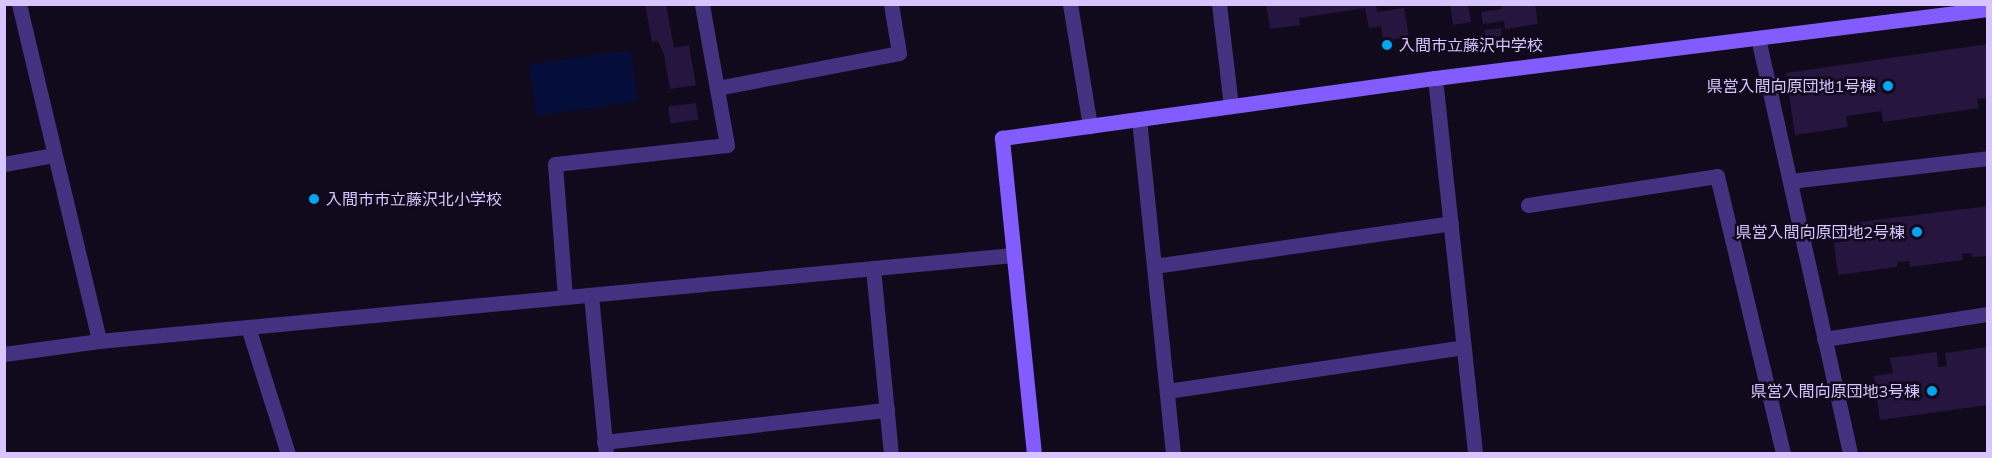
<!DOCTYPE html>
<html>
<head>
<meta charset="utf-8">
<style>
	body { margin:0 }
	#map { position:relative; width:1992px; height:458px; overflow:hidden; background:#110a1c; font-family:Mulish,"Noto Sans JP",sans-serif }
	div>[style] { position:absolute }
	.water>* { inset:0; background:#050d3a; transform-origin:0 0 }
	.building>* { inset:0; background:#26153f; transform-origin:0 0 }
	.lane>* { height:15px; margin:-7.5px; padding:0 7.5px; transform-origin:7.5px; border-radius:7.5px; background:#44317f }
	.street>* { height:15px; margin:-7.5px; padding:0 7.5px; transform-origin:7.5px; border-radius:7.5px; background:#44317f }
	.secondary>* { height:15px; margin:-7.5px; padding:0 7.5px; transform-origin:7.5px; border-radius:7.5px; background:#825cff }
	.dots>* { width:16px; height:16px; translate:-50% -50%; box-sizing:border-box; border:3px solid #110a1c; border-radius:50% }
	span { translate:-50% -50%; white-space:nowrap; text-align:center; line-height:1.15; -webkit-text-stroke:5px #110a1c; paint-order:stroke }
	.poi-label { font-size:16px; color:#d8c5ff }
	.left { translate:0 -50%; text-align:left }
	.right { translate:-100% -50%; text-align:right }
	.frame { position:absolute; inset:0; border:6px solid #d8c5ff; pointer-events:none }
</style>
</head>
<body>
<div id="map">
	<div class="water">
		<i style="left:631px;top:50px;width:52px;height:103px;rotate:82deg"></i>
	</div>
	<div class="building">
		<i style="clip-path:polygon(645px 4px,666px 4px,674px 48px,689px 45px,696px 85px,670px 89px,664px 54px,658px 41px,652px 42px)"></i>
		<i style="clip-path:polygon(1266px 4px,1376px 4px,1377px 12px,1404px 8px,1409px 37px,1394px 39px,1395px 46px,1384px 47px,1381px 26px,1369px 28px,1365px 8px,1299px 18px,1300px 25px,1270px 29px)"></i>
		<i style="clip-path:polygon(1450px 4px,1468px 4px,1471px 22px,1453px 25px)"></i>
		<i style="clip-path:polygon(1503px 4px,1535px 4px,1538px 24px,1505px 29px,1504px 21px,1483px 24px,1481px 12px,1501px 9px)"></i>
		<i style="clip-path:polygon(1501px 28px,1502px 36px,1486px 39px,1484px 30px)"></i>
		<i style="clip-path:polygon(1988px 44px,1988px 98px,1977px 99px,1979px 108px,1883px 122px,1882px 111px,1846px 116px,1848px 127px,1795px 135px,1786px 73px)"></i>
		<i style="left:696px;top:103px;width:17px;height:28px;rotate:83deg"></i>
		<i style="clip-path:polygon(1988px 206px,1988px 256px,1972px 257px,1972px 253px,1962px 254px,1963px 260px,1910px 267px,1909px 261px,1897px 262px,1897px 267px,1838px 275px,1834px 243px,1847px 241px,1844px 224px)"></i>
		<i style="clip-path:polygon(1988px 347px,1988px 405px,1880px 420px,1874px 376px,1893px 373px,1890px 358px,1937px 352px,1938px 367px,1947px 366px,1945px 353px)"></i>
	</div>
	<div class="lane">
		<i style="left:1758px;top:38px;width:426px;rotate:77.5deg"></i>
		<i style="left:1790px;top:181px;width:199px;rotate:-6.6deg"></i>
		<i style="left:1824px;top:339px;width:166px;rotate:-8.7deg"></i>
	</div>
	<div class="street">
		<i style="left:19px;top:4px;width:346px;rotate:76.6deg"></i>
		<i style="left:1070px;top:4px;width:124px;rotate:80.7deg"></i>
		<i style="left:1219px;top:4px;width:103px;rotate:83.3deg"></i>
		<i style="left:1435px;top:78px;width:378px;rotate:83.9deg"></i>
		<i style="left:717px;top:88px;width:185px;rotate:-10.9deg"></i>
		<i style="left:899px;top:53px;width:50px;rotate:-99.3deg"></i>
		<i style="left:1139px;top:119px;width:337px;rotate:84.2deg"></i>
		<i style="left:4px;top:164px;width:51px;rotate:-10.2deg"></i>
		<i style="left:1528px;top:205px;width:191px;rotate:-8.7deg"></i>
		<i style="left:1717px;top:176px;width:286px;rotate:76.6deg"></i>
		<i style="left:1154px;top:266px;width:300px;rotate:-8.2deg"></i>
		<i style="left:873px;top:268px;width:187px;rotate:84.5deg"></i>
		<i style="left:591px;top:295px;width:160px;rotate:84.6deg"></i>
		<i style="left:565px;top:297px;width:133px;rotate:-94.3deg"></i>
		<i style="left:555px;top:164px;width:173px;rotate:-6.3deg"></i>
		<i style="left:727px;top:145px;width:143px;rotate:-100.1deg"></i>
		<i style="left:248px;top:327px;width:133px;rotate:72.5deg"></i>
		<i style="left:4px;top:354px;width:96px;rotate:-7.8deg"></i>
		<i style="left:99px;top:341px;width:918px;rotate:-5.38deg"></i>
		<i style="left:1167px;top:391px;width:300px;rotate:-8.4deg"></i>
		<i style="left:604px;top:442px;width:285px;rotate:-6.5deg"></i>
	</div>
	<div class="secondary">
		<i style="left:1034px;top:454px;width:318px;rotate:-95.8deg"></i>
		<i style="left:1002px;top:138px;width:437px;rotate:-7.9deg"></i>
		<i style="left:1435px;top:78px;width:557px;rotate:-7.11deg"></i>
	</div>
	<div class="dots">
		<i style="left:1387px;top:45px;background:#00a6f0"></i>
		<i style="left:1888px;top:86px;background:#00a6f0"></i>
		<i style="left:314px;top:199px;background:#00a6f0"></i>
		<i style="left:1917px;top:232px;background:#00a6f0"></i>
		<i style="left:1932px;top:391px;background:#00a6f0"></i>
	</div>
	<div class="poi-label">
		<span class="left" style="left:1399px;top:45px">入間市立藤沢中学校</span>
		<span class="right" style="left:1876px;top:86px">県営入間向原団地1号棟</span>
		<span class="left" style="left:326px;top:199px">入間市市立藤沢北小学校</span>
		<span class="right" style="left:1905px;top:232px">県営入間向原団地2号棟</span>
		<span class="right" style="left:1920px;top:391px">県営入間向原団地3号棟</span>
	</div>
	<div class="frame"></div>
</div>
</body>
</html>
